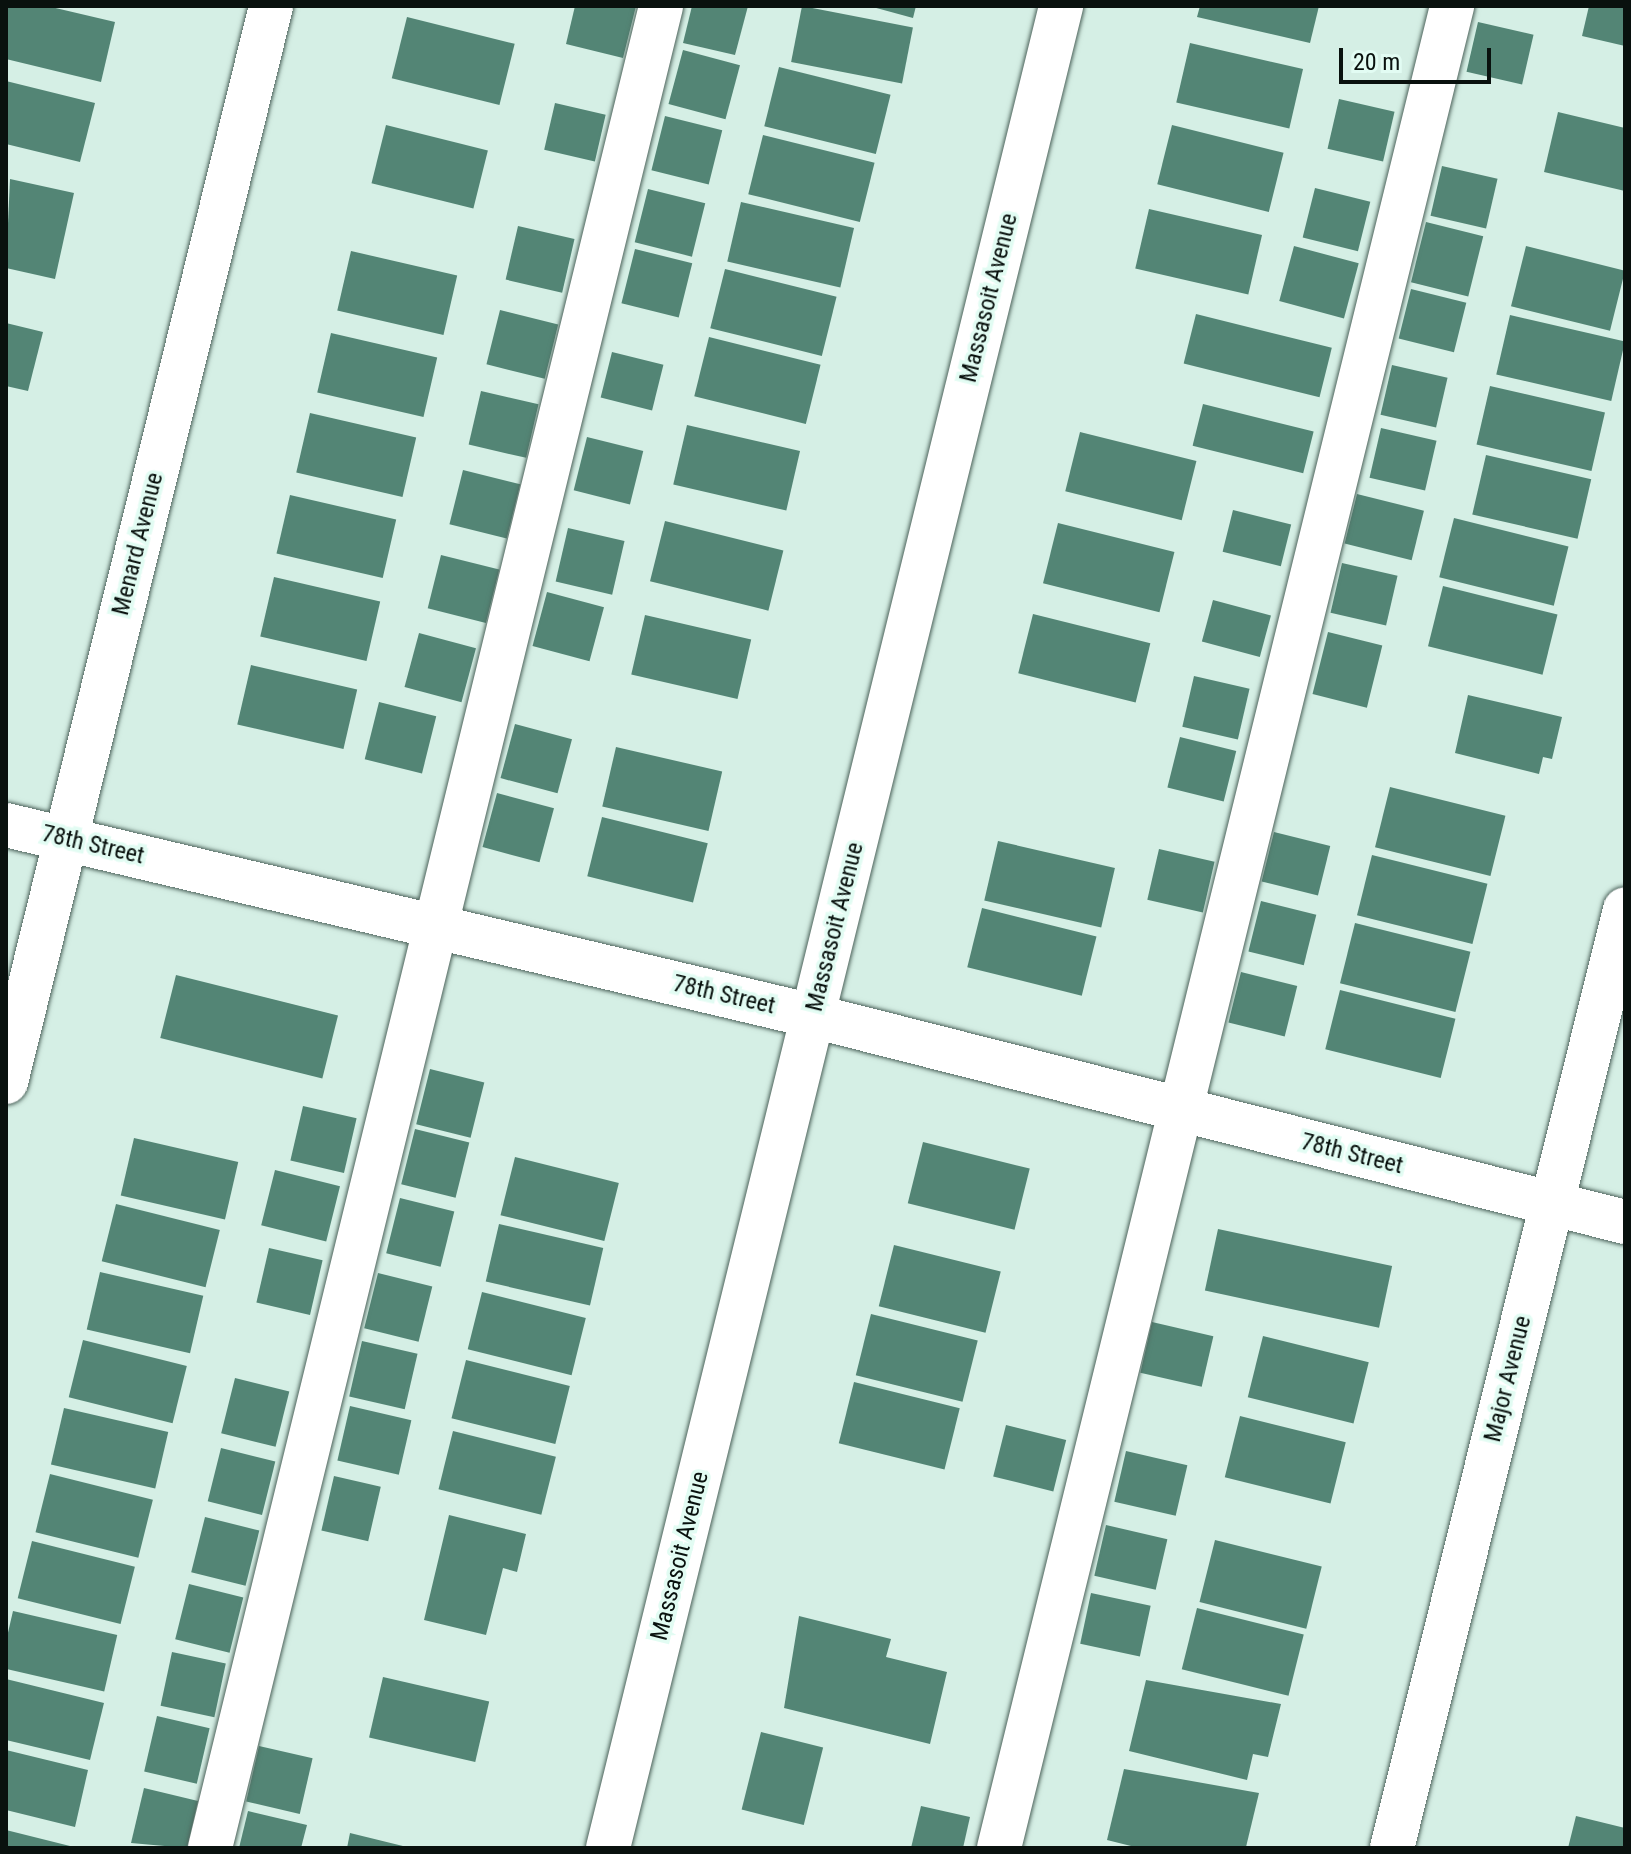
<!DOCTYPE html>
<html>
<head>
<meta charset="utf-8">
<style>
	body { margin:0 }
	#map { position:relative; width:1631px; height:1854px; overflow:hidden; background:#d5efe5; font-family:"Roboto Condensed",sans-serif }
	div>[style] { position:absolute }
	.building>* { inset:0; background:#538575; transform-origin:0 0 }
	.roads { filter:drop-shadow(0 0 2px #4d635b) drop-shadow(0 0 2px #4d635b) }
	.minor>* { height:44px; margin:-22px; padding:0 22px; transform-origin:22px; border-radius:22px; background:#fff }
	span { translate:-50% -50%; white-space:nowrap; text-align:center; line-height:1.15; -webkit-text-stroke:7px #e2fcf3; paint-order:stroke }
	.street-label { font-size:24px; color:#09110e }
	.frame { position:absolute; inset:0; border:8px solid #09110e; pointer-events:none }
	.scale { position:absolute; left:1339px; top:48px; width:152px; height:36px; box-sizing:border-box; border:4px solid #09110e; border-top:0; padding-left:10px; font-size:24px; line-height:28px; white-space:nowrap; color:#09110e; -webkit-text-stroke:6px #e2fcf3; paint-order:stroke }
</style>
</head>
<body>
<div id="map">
	<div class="building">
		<i style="clip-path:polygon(7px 6px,47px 6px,115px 22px,101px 82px,6px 59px)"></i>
		<i style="clip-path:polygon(575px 6px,636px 6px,623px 58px,566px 44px)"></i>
		<i style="clip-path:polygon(692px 6px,748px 6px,735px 55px,683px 43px)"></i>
		<i style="left:802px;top:6px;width:113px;height:57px;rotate:11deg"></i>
		<i style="clip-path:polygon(869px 6px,916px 6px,913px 18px)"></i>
		<i style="clip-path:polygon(1200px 6px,1319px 6px,1310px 43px,1197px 17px)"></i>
		<i style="clip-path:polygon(1589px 6px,1625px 6px,1625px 46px,1582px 36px)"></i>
		<i style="left:407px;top:17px;width:111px;height:63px;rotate:14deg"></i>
		<i style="left:1478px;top:22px;width:57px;height:51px;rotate:13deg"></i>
		<i style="left:1190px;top:43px;width:116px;height:61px;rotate:13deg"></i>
		<i style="left:683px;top:50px;width:59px;height:56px;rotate:15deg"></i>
		<i style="left:779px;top:67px;width:115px;height:61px;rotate:14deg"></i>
		<i style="clip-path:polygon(6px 81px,95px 103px,80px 162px,6px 144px)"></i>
		<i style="left:1339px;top:99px;width:57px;height:51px;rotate:13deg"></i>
		<i style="left:555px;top:103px;width:52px;height:48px;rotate:13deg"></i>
		<i style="clip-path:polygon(1558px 112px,1625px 128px,1625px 191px,1544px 172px)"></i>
		<i style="left:665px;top:116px;width:59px;height:56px;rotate:14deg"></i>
		<i style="left:386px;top:125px;width:105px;height:60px;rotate:14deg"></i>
		<i style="left:1172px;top:125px;width:115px;height:61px;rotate:14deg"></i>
		<i style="left:763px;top:135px;width:115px;height:61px;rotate:14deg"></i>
		<i style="left:1442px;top:166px;width:57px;height:51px;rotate:13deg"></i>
		<i style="clip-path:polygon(10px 179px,74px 193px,55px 279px,6px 268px)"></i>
		<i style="left:1315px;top:188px;width:57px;height:51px;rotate:14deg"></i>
		<i style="left:648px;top:189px;width:59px;height:55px;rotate:14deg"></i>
		<i style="left:741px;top:202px;width:116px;height:61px;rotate:13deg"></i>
		<i style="left:1149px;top:209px;width:116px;height:61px;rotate:13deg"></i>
		<i style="left:1426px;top:222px;width:59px;height:62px;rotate:14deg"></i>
		<i style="left:518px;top:226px;width:58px;height:55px;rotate:13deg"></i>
		<i style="left:1294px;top:246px;width:67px;height:57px;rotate:15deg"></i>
		<i style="left:1526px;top:246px;width:102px;height:62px;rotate:14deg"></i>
		<i style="left:635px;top:249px;width:59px;height:56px;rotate:14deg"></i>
		<i style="left:351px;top:251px;width:109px;height:61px;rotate:13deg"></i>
		<i style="left:725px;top:269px;width:115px;height:61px;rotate:14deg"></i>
		<i style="left:1411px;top:289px;width:57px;height:51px;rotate:14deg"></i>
		<i style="left:500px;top:310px;width:60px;height:56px;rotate:14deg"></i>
		<i style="left:1196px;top:314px;width:140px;height:51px;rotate:14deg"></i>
		<i style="left:1510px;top:315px;width:118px;height:61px;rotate:13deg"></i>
		<i style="clip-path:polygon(6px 323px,43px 332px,28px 391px,6px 386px)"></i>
		<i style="left:331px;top:333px;width:109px;height:61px;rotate:13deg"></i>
		<i style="left:709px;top:337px;width:115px;height:61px;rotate:14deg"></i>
		<i style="left:612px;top:352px;width:53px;height:47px;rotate:14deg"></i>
		<i style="left:1392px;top:365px;width:57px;height:51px;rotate:13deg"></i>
		<i style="left:1490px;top:386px;width:118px;height:60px;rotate:13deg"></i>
		<i style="left:481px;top:391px;width:59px;height:55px;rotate:13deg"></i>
		<i style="left:1203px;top:404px;width:114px;height:43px;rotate:14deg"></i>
		<i style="left:310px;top:413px;width:109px;height:61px;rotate:13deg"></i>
		<i style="left:687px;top:425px;width:116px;height:61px;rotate:13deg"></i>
		<i style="left:1381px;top:428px;width:57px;height:51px;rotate:13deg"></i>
		<i style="left:1080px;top:432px;width:120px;height:61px;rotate:14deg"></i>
		<i style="left:587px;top:437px;width:58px;height:55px;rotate:14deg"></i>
		<i style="left:1486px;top:455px;width:108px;height:61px;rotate:13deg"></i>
		<i style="left:463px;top:470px;width:59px;height:56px;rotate:14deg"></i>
		<i style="left:1357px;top:494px;width:69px;height:51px;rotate:14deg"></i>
		<i style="left:290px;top:495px;width:109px;height:60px;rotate:13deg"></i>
		<i style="left:1233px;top:510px;width:60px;height:43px;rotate:14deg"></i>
		<i style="left:1454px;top:518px;width:118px;height:61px;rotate:14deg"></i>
		<i style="left:665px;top:521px;width:122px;height:62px;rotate:14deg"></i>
		<i style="left:1058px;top:523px;width:120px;height:62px;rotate:14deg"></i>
		<i style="left:568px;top:528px;width:58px;height:55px;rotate:13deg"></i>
		<i style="left:441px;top:555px;width:60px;height:55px;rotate:14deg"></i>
		<i style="left:1342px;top:563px;width:57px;height:51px;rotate:13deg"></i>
		<i style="left:274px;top:577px;width:109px;height:61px;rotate:13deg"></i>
		<i style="left:1443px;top:586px;width:118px;height:62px;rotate:14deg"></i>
		<i style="left:547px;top:592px;width:59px;height:56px;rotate:15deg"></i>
		<i style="left:1213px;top:600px;width:60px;height:43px;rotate:15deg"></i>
		<i style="left:1033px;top:614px;width:121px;height:61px;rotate:14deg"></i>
		<i style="left:645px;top:615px;width:109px;height:61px;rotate:13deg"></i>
		<i style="left:1328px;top:632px;width:56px;height:64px;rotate:14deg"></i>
		<i style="left:419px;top:633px;width:59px;height:56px;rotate:15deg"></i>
		<i style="left:251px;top:665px;width:109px;height:61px;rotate:13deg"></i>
		<i style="left:1194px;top:676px;width:57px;height:52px;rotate:13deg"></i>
		<i style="clip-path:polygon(1468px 695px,1562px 717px,1552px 759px,1543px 757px,1539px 774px,1455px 753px)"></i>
		<i style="left:379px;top:702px;width:59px;height:59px;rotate:14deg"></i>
		<i style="left:515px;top:724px;width:59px;height:56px;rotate:15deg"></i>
		<i style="left:1180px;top:737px;width:58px;height:52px;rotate:14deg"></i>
		<i style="left:616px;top:747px;width:109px;height:61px;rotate:13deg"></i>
		<i style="left:1390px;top:787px;width:119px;height:62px;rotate:14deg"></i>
		<i style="left:497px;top:793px;width:59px;height:56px;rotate:15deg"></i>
		<i style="left:602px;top:817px;width:109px;height:61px;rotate:14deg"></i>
		<i style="left:1274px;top:832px;width:58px;height:51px;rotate:14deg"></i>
		<i style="left:998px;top:841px;width:120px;height:61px;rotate:13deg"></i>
		<i style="left:1159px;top:849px;width:57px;height:52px;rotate:13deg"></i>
		<i style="left:1372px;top:855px;width:119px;height:62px;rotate:14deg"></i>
		<i style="left:1261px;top:901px;width:57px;height:52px;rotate:14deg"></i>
		<i style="left:982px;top:908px;width:118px;height:61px;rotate:14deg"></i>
		<i style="left:1355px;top:923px;width:119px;height:62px;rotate:14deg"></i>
		<i style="left:1241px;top:972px;width:58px;height:52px;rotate:14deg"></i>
		<i style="left:176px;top:975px;width:167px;height:65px;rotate:14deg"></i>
		<i style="left:1340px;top:990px;width:119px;height:61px;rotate:14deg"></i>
		<i style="left:430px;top:1069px;width:56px;height:57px;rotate:14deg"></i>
		<i style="left:303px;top:1106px;width:55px;height:56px;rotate:13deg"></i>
		<i style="left:415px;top:1129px;width:56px;height:57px;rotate:14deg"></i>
		<i style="left:134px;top:1138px;width:107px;height:59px;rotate:13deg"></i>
		<i style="left:923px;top:1142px;width:110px;height:63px;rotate:14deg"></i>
		<i style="left:515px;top:1157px;width:107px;height:60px;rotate:14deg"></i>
		<i style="left:275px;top:1170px;width:67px;height:57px;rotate:14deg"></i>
		<i style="left:400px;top:1198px;width:56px;height:57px;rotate:14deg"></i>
		<i style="left:116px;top:1204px;width:107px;height:59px;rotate:14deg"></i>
		<i style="left:499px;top:1224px;width:107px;height:59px;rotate:13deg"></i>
		<i style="left:1218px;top:1229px;width:178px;height:63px;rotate:12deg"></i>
		<i style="left:894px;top:1245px;width:110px;height:63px;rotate:14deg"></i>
		<i style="left:269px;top:1248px;width:55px;height:56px;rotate:13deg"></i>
		<i style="left:100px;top:1272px;width:106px;height:59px;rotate:13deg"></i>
		<i style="left:378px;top:1273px;width:56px;height:57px;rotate:14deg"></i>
		<i style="left:482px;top:1292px;width:107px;height:59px;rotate:14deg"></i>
		<i style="left:871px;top:1314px;width:110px;height:63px;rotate:14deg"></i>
		<i style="left:1152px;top:1322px;width:63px;height:52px;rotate:13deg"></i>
		<i style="left:1263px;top:1336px;width:109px;height:63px;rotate:14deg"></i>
		<i style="left:83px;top:1340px;width:107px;height:59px;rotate:14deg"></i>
		<i style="left:362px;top:1341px;width:57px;height:57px;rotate:13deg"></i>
		<i style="left:466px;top:1360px;width:107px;height:60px;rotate:14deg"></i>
		<i style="left:235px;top:1378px;width:56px;height:57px;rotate:14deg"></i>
		<i style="left:854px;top:1382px;width:109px;height:63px;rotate:14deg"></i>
		<i style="left:350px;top:1406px;width:63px;height:56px;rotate:13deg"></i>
		<i style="left:64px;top:1408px;width:107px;height:58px;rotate:13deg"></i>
		<i style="left:1240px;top:1416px;width:109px;height:63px;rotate:14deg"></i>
		<i style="left:1006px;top:1425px;width:62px;height:53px;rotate:14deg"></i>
		<i style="left:453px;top:1431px;width:106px;height:60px;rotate:14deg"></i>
		<i style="left:221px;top:1448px;width:56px;height:55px;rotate:14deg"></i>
		<i style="left:1126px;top:1451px;width:63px;height:52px;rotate:13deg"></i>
		<i style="left:50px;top:1474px;width:106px;height:60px;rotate:14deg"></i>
		<i style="left:334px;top:1476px;width:48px;height:56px;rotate:13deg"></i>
		<i style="clip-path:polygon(449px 1515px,526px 1534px,517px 1572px,503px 1568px,486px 1635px,424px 1620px)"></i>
		<i style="left:205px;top:1517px;width:56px;height:57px;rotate:14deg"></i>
		<i style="left:1106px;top:1525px;width:63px;height:52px;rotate:13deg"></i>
		<i style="left:1215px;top:1540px;width:110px;height:64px;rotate:14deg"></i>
		<i style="left:32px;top:1541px;width:106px;height:59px;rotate:14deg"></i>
		<i style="left:189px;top:1584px;width:56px;height:57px;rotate:14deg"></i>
		<i style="left:1091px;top:1593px;width:61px;height:52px;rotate:12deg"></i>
		<i style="left:1197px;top:1608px;width:110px;height:63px;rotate:14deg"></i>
		<i style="left:13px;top:1611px;width:107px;height:58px;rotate:13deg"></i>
		<i style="clip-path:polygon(799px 1616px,891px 1639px,886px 1657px,947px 1672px,930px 1744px,784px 1708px)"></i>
		<i style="left:172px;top:1652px;width:55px;height:55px;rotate:12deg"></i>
		<i style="left:383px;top:1677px;width:109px;height:62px;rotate:13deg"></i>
		<i style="clip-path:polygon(6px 1679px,104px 1703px,90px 1760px,6px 1740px)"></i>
		<i style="clip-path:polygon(1146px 1680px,1281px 1704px,1268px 1757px,1253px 1754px,1247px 1780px,1129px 1751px)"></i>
		<i style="left:157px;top:1716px;width:54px;height:57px;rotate:13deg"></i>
		<i style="left:761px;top:1732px;width:64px;height:80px;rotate:14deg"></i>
		<i style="left:259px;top:1746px;width:55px;height:57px;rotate:13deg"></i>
		<i style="clip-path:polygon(6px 1750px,88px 1770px,75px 1827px,6px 1810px)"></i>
		<i style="clip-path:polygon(1124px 1769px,1259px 1793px,1246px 1847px,1139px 1848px,1107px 1840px)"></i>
		<i style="clip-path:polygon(144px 1788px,198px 1801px,187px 1848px,131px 1843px)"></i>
		<i style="clip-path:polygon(921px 1806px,970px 1817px,963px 1848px,911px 1848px)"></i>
		<i style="clip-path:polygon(248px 1811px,307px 1825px,301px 1848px,239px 1848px)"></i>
		<i style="clip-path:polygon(1576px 1816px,1625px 1828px,1625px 1848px,1568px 1848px)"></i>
		<i style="clip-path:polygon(6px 1830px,74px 1847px,73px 1848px,6px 1848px)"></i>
		<i style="clip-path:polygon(350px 1833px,407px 1847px,406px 1848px,347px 1848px)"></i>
	</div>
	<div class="roads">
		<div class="minor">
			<i style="left:6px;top:825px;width:829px;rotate:13.32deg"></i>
			<i style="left:813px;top:1016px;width:838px;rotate:14.24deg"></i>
			<i style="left:6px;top:1082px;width:1108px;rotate:-76.16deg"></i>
			<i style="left:210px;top:1848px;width:1896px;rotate:-76.24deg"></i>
			<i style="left:608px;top:1848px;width:1897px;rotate:-76.18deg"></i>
			<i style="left:999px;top:1848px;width:1897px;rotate:-76.18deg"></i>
			<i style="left:1392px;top:1848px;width:967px;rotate:-76.06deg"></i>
		</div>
	</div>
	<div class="street-label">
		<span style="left:989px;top:298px;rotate:-76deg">Massasoit Avenue</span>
		<span style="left:138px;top:544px;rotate:-76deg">Menard Avenue</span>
		<span style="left:93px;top:845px;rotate:13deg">78th Street</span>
		<span style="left:835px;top:927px;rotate:-76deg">Massasoit Avenue</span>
		<span style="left:724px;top:995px;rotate:13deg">78th Street</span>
		<span style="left:1352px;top:1154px;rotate:14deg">78th Street</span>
		<span style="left:1508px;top:1379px;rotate:-76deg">Major Avenue</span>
		<span style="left:680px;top:1556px;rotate:-76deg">Massasoit Avenue</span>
	</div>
	<div class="frame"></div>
	<div class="scale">20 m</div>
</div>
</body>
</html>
